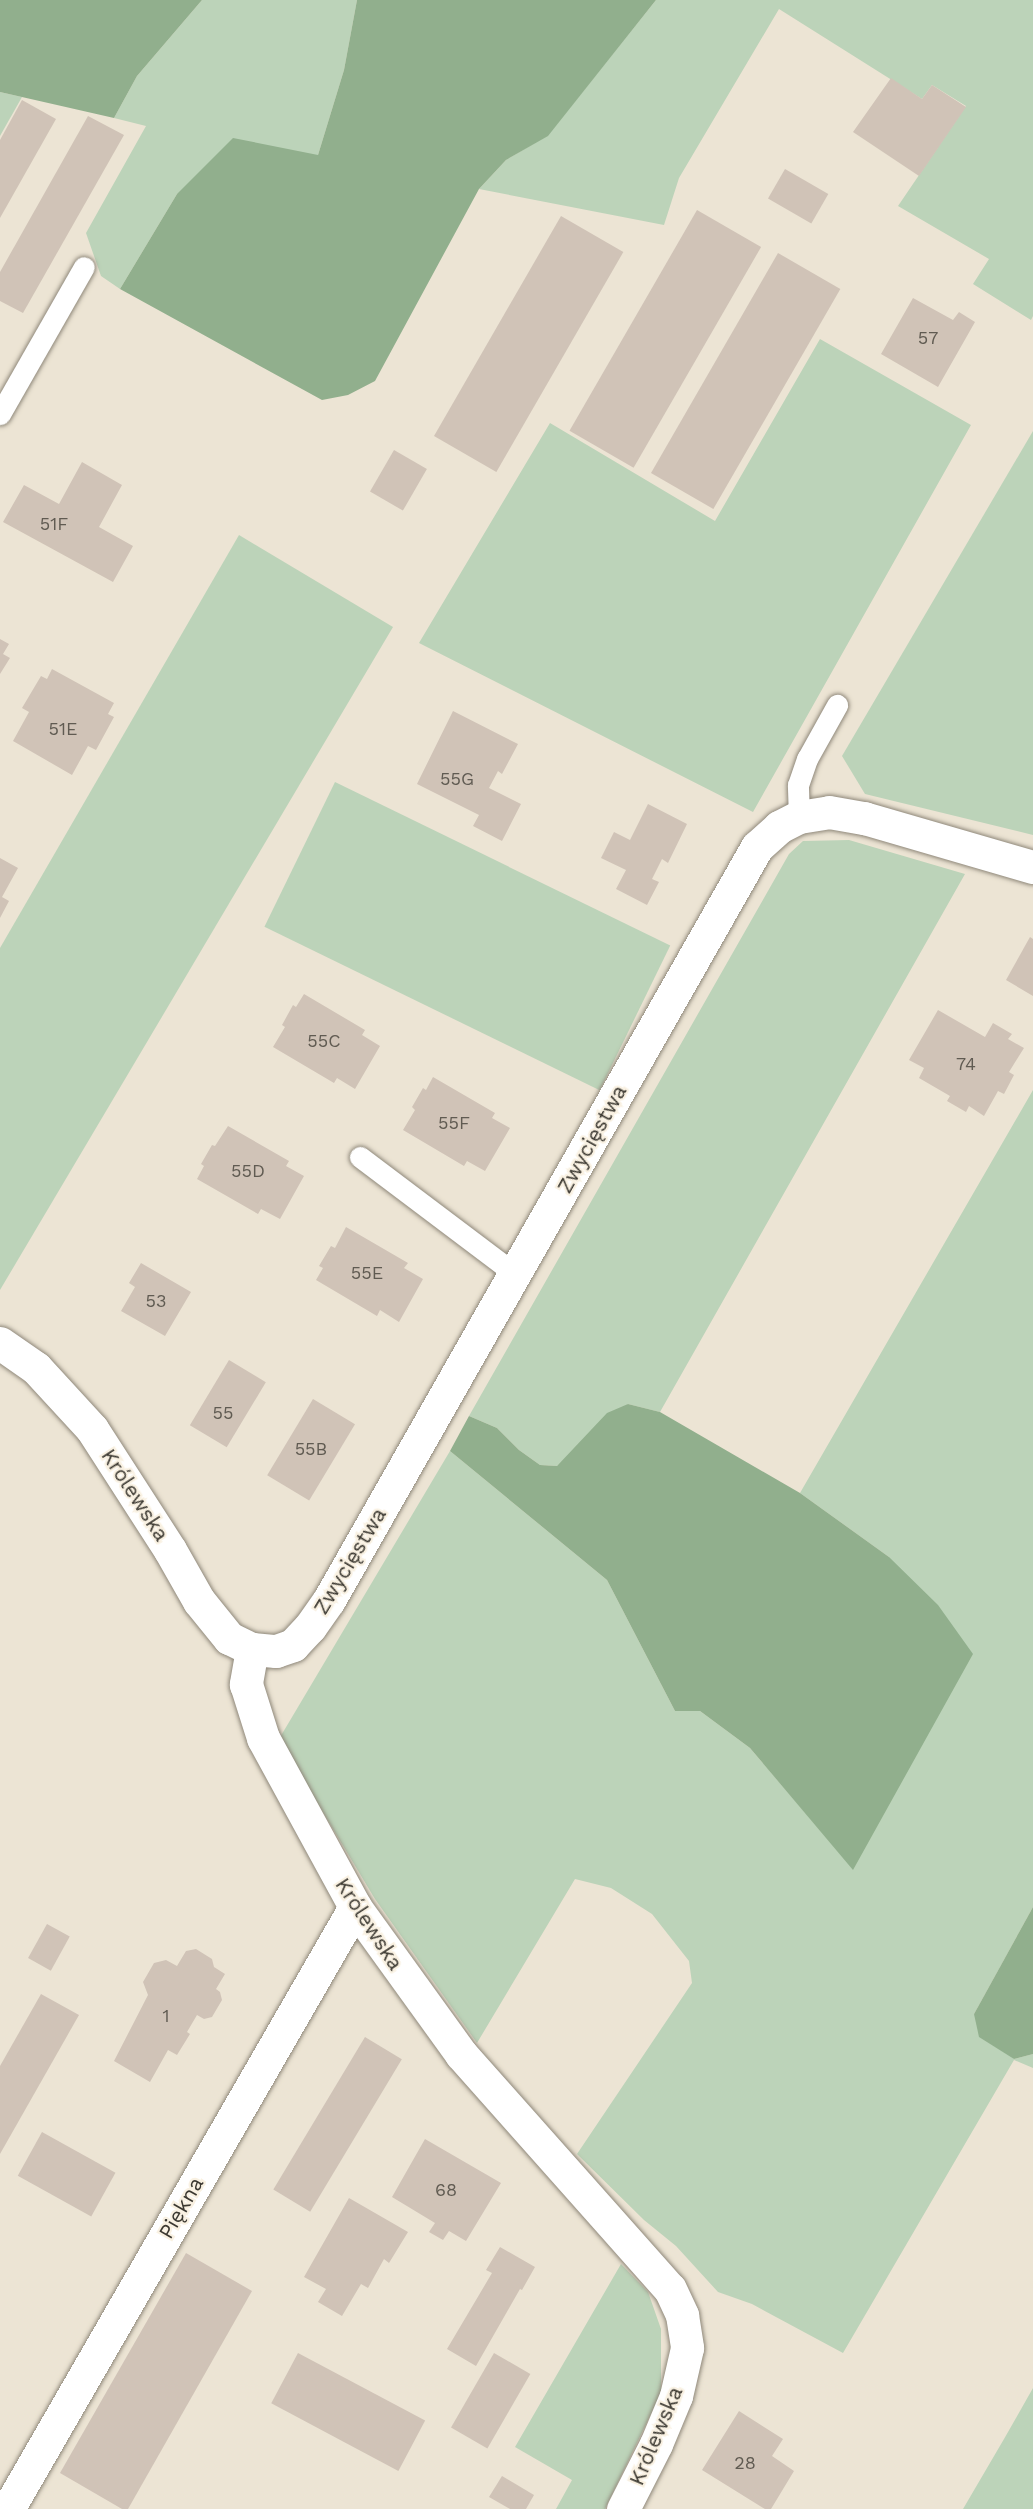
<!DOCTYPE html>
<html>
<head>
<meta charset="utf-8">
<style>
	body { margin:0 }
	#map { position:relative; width:1033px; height:2509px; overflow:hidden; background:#ece4d4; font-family:"Work Sans",sans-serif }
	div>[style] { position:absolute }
	.green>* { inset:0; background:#bcd3b9; transform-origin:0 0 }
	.forest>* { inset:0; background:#91af8d }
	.building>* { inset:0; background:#d0c3b7; transform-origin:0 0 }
	.roads { filter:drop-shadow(0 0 2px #8f887a) drop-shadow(0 0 2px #8f887a) }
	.service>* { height:21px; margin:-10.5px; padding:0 10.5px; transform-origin:10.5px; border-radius:10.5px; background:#fff }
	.minor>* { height:33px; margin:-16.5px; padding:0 16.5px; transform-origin:16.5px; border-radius:16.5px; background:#fff }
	span { translate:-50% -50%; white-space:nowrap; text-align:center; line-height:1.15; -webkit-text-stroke:4.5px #f9f1e2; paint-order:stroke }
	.number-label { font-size:18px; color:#605b52 }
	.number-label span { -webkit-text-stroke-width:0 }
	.street-label { font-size:21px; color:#3b3831 }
</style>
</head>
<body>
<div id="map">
	<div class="green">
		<i style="clip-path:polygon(202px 0,357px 0,344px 70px,318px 155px,177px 194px,120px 289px,101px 276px,86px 233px,146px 126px,114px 118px,137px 76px)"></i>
		<i style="clip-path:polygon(656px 0,1033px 0,1033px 316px,1031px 320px,973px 284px,989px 259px,898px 206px,966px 106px,932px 85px,922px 99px,779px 9px,679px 178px,664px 225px,479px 189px,506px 160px,548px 135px)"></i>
		<i style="clip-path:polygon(0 92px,22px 97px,0 136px)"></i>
		<i style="clip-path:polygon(820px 339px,971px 425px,753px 812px,419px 643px,550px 423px,715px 521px)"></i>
		<i style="clip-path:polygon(1033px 431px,1033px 835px,865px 794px,842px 756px)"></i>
		<i style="clip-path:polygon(239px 535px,393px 627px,0 1290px,0 948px)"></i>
		<i style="left:335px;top:782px;width:373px;height:161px;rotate:26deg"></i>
		<i style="clip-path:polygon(849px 840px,965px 874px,660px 1412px,628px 1404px,557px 1466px,540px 1465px,519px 1450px,497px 1428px,469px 1416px,789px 854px,803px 841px)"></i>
		<i style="clip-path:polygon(1033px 1090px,1033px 1907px,974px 2014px,1014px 2059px,1033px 2054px,1033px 2068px,1014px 2060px,843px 2353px,752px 2304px,718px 2292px,676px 2246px,644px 2220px,577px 2154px,692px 1983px,689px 1961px,652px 1914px,611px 1888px,575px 1879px,477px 2043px,375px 1899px,279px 1739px,450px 1451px,607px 1580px,675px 1711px,700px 1711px,750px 1748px,853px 1869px,889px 1557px,800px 1493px)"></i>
		<i style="clip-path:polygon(621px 2264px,648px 2292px,661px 2329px,661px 2393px,605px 2509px,556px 2509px,572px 2480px,515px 2447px)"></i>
		<i style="clip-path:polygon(1033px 2388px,1033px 2509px,963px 2509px,1004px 2439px)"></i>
	</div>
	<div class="forest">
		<i style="clip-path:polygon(0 0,202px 0,137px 76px,114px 118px,0 92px)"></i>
		<i style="clip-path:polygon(357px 0,656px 0,548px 136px,506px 160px,479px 189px,375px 381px,348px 395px,322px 400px,120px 289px,177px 194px,233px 138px,318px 155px,344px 70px)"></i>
		<i style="clip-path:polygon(628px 1404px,660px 1412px,800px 1493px,889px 1557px,938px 1605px,973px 1654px,853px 1870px,750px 1748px,700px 1711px,675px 1711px,607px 1580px,450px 1451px,469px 1416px,497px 1428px,519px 1450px,540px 1465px,557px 1466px,607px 1413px)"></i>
		<i style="clip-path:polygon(1033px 1907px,1033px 2054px,1014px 2059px,979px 2037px,974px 2014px)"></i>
	</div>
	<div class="building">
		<i style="clip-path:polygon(891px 78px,922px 99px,932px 85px,966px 107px,919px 176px,853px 132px)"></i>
		<i style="clip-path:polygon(22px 100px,56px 119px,0 218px,0 140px)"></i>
		<i style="clip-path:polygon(88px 116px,124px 135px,23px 313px,0 301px,0 272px)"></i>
		<i style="left:785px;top:169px;width:50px;height:34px;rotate:30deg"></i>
		<i style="left:697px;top:210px;width:74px;height:255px;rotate:30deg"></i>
		<i style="left:561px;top:216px;width:72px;height:254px;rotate:30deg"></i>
		<i style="left:778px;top:253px;width:72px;height:254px;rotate:30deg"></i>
		<i style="clip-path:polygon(913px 298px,953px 320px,959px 312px,975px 322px,938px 387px,881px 354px)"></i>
		<i style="left:394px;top:450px;width:38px;height:48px;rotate:30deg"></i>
		<i style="clip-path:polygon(82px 462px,122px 485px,99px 527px,133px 546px,113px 582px,3px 522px,24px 485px,59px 504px)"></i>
		<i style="clip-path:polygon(0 639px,9px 644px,3px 654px,10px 658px,0 674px)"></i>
		<i style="clip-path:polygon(52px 669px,114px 703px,108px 714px,114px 717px,96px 750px,88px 746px,72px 775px,13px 741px,29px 712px,22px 708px,41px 676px,47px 679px)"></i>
		<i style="clip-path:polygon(453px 711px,518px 744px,502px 774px,498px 771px,489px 788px,521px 804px,502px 841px,473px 826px,479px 815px,417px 784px)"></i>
		<i style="clip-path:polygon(648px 804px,687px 824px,668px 863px,662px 859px,652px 879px,659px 882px,647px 905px,616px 889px,626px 870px,601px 858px,614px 832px,630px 840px)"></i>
		<i style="clip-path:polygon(0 858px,18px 868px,2px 897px,9px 901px,0 918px)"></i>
		<i style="clip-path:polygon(1030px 937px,1033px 939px,1033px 996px,1006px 980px)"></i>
		<i style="clip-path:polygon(304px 994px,365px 1030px,362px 1035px,380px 1046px,355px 1089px,337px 1078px,334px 1083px,273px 1047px,285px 1027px,282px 1025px,293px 1005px,296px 1007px)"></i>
		<i style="clip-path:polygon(938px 1010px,985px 1037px,993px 1023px,1012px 1034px,1008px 1039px,1024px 1048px,1009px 1072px,1014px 1075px,1004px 1094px,998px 1091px,984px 1116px,969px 1106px,966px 1112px,947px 1101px,950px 1096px,919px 1078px,924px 1068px,909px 1060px)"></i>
		<i style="clip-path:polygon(433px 1077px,495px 1113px,492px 1118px,510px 1128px,485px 1171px,467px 1161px,464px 1166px,403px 1130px,415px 1110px,412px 1107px,423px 1088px,426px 1090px)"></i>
		<i style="clip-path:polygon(228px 1126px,289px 1161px,286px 1166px,304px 1176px,280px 1219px,261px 1209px,258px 1214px,197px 1179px,204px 1166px,201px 1164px,212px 1145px,215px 1146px)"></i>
		<i style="clip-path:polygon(346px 1227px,408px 1263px,404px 1268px,423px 1279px,399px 1322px,380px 1310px,377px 1316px,316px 1280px,323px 1268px,319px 1266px,331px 1246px,335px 1248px)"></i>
		<i style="clip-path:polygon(141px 1263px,191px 1292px,165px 1336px,121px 1311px,135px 1287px,129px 1283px)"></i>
		<i style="left:229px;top:1360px;width:43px;height:76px;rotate:31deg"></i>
		<i style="left:313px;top:1399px;width:49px;height:89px;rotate:31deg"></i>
		<i style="left:47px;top:1924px;width:26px;height:39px;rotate:29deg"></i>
		<i style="clip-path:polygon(196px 1949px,212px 1959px,214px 1967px,225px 1974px,216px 1989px,220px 1992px,222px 2000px,212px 2017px,204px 2019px,197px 2015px,187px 2032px,190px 2034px,177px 2055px,168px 2050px,150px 2082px,114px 2061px,148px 1995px,143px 1982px,154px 1963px,166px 1960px,177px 1966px,186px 1951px)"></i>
		<i style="clip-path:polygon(41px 1994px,79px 2015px,0 2154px,0 2066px)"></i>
		<i style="left:365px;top:2037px;width:43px;height:178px;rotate:31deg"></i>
		<i style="left:42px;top:2132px;width:84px;height:50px;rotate:29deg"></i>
		<i style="clip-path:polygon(425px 2139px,501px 2183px,466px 2241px,449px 2231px,443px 2240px,429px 2232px,435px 2223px,392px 2197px)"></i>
		<i style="clip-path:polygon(349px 2198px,408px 2232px,389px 2263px,384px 2259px,368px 2288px,361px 2284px,342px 2316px,318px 2302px,326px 2289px,304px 2277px)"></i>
		<i style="clip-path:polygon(500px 2247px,535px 2267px,522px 2290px,520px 2289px,476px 2366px,447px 2349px,492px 2273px,486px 2270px)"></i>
		<i style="clip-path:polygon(186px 2253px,252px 2291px,128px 2509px,122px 2509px,60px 2473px)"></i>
		<i style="left:298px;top:2353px;width:144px;height:57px;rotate:28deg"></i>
		<i style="left:494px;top:2353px;width:42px;height:86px;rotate:30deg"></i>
		<i style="clip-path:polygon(739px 2411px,783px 2439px,772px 2456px,794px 2471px,771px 2509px,765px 2509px,702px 2470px)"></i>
		<i style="clip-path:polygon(502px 2476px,534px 2495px,526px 2509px,510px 2509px,489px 2497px)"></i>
	</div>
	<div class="roads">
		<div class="service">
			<i style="left:0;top:414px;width:169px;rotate:-60.3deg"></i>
			<i style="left:799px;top:817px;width:32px;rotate:-92deg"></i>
			<i style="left:798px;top:785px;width:28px;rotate:-71deg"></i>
			<i style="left:807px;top:759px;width:62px;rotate:-60.9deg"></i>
			<i style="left:360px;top:1157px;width:194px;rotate:37deg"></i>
		</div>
		<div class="minor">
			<i style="left:0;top:1343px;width:44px;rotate:34.8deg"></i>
			<i style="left:36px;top:1368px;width:83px;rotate:47.4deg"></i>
			<i style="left:92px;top:1429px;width:144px;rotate:57.2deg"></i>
			<i style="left:170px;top:1550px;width:59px;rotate:60.4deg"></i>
			<i style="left:199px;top:1601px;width:48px;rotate:51deg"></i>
			<i style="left:229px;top:1638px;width:25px;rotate:26deg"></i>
			<i style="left:252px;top:1649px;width:24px;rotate:5deg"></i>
			<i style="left:276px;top:1651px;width:18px;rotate:-19deg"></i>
			<i style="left:293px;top:1645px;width:25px;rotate:-47deg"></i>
			<i style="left:310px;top:1627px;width:33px;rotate:-55deg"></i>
			<i style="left:329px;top:1600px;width:866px;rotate:-60.39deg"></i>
			<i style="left:757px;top:847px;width:30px;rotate:-42deg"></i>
			<i style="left:779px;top:827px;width:22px;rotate:-27deg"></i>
			<i style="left:799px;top:817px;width:30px;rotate:-9deg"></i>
			<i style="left:829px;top:812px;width:36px;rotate:10deg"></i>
			<i style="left:864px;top:818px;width:176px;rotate:16.2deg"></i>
			<i style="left:252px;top:1649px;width:36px;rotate:100deg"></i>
			<i style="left:246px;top:1684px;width:57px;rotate:72.5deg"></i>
			<i style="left:263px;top:1738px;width:192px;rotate:61.4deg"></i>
			<i style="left:355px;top:1907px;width:181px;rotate:54.2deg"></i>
			<i style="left:461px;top:2054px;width:314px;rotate:48.4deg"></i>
			<i style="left:670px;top:2289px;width:29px;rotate:65deg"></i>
			<i style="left:682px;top:2315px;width:33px;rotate:81deg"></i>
			<i style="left:687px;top:2348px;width:49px;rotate:102.9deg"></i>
			<i style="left:676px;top:2396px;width:52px;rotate:112.6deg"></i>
			<i style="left:656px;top:2444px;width:73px;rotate:116.9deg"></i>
			<i style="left:8px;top:2509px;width:695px;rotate:-60.04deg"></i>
		</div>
	</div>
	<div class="number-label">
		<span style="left:928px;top:338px">57</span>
		<span style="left:54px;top:524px">51F</span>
		<span style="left:63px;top:729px">51E</span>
		<span style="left:457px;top:779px">55G</span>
		<span style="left:324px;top:1041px">55C</span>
		<span style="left:966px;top:1064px">74</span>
		<span style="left:454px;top:1123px">55F</span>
		<span style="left:248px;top:1171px">55D</span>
		<span style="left:367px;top:1273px">55E</span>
		<span style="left:156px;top:1301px">53</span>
		<span style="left:223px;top:1413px">55</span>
		<span style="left:311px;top:1449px">55B</span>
		<span style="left:166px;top:2016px">1</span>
		<span style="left:446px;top:2190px">68</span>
		<span style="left:745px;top:2463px">28</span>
	</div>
	<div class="street-label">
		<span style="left:592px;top:1139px;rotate:-61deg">Zwycięstwa</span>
		<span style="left:135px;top:1495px;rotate:57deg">Królewska</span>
		<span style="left:350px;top:1561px;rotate:-59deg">Zwycięstwa</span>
		<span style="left:369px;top:1924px;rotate:57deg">Królewska</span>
		<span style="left:181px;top:2208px;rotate:-60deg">Piękna</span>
		<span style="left:656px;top:2436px;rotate:-67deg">Królewska</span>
	</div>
</div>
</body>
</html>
